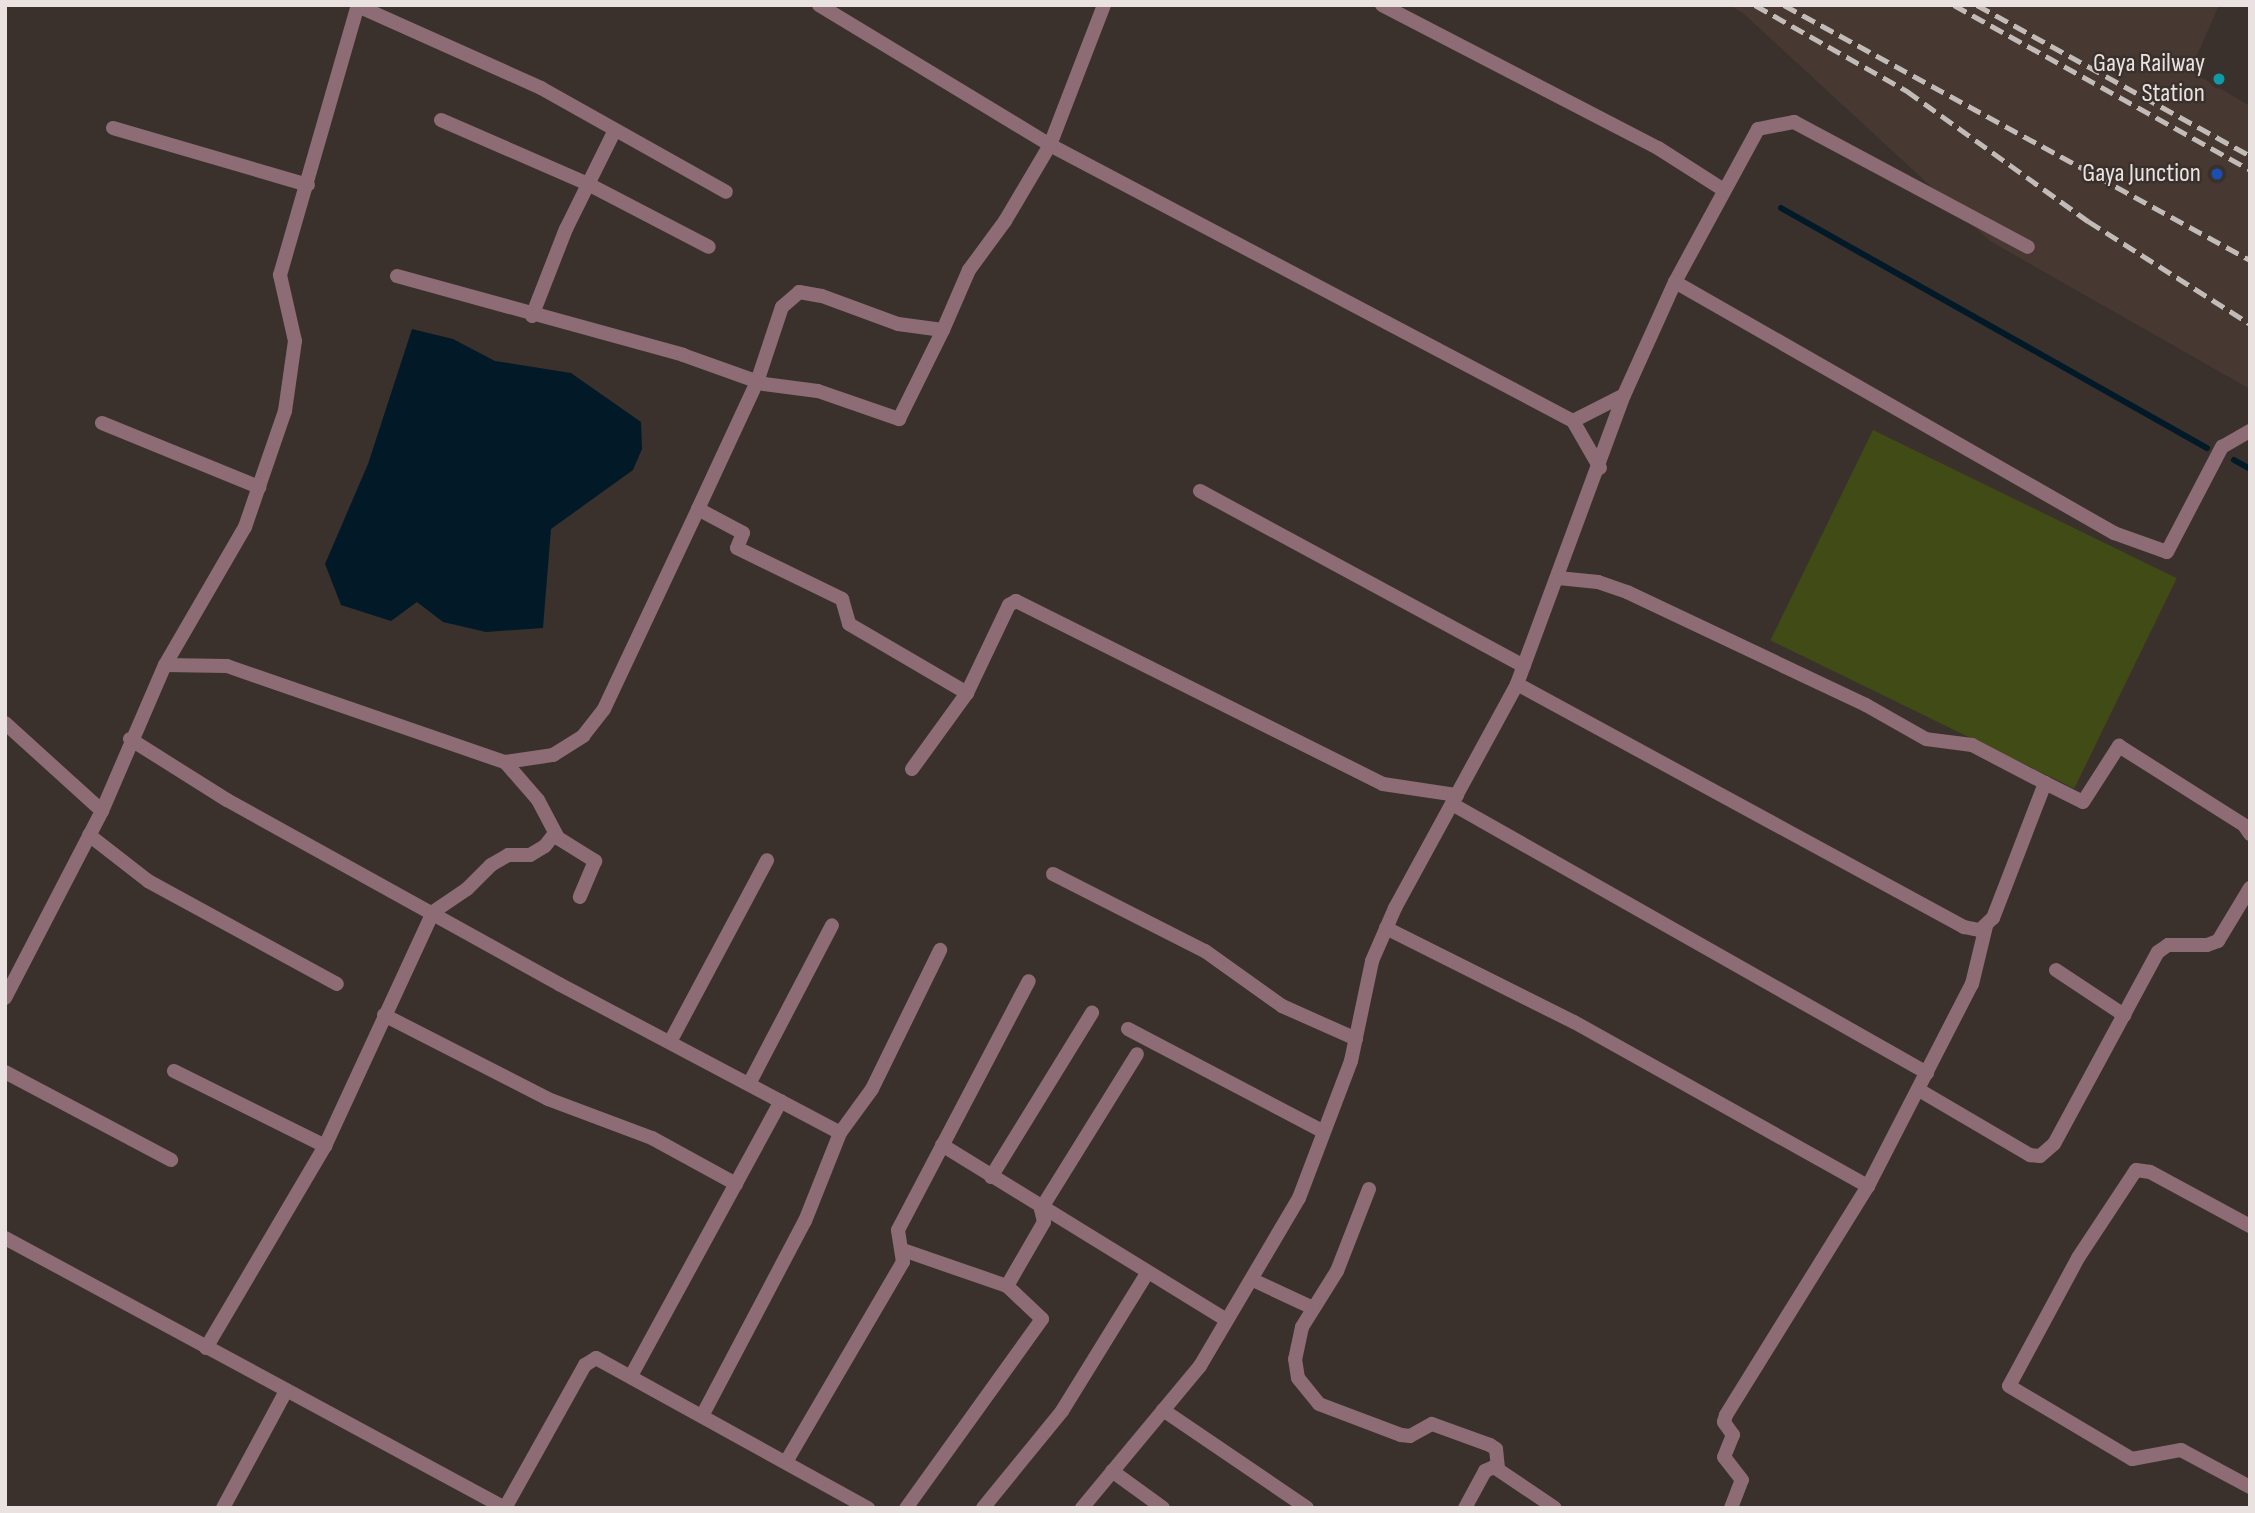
<!DOCTYPE html>
<html>
<head>
<meta charset="utf-8">
<style>
	body { margin:0 }
	#map { position:relative; width:2255px; height:1513px; overflow:hidden; background:#3a312d; font-family:"Sofia Sans Condensed",sans-serif }
	div>[style] { position:absolute }
	.built>* { inset:0; background:#483832 }
	.green>* { inset:0; background:#414b16; transform-origin:0 0 }
	.water>* { inset:0; background:#021a27 }
	.stream>* { height:6px; margin:-3px; padding:0 3px; transform-origin:3px; border-radius:3px; background:#021a27 }
	.street>* { height:14px; margin:-7px; padding:0 7px; transform-origin:7px; border-radius:7px; background:#8e6c75 }
	.rail>* { height:5px; margin-top:-2.5px; transform-origin:0; background:repeating-linear-gradient(90deg,#c2bbb8 0 14px,transparent 0 21px) }
	.dots>* { width:19px; height:19px; translate:-50% -50%; box-sizing:border-box; border:4px solid #3a312d; border-radius:50% }
	span { translate:-50% -50%; white-space:nowrap; text-align:center; line-height:1.15; -webkit-text-stroke:5px #3a312d; paint-order:stroke }
	.poi-label { font-size:26px; color:#e9e2e0 }
	.right { translate:-100% -50%; text-align:right }
	.frame { position:absolute; inset:0; border:7px solid #e9e2e0; pointer-events:none }
</style>
</head>
<body>
<div id="map">
	<div class="built">
		<i style="clip-path:polygon(1729px 5px,2219px 5px,2190px 71px,2250px 106px,2250px 389px,1990px 241px,1743px 13px)"></i>
	</div>
	<div class="green">
		<i style="left:1873px;top:430px;width:338px;height:234px;rotate:26deg"></i>
	</div>
	<div class="water">
		<i style="clip-path:polygon(412px 329px,453px 339px,495px 361px,571px 373px,641px 422px,642px 449px,633px 470px,551px 529px,543px 628px,486px 632px,443px 622px,417px 602px,391px 621px,341px 605px,325px 564px,368px 464px)"></i>
	</div>
	<div class="stream">
		<i style="left:1781px;top:208px;width:489px;rotate:29.4deg"></i>
		<i style="left:2234px;top:460px;width:18px;rotate:29deg"></i>
	</div>
	<div class="street">
		<i style="left:819px;top:5px;width:270px;rotate:31.2deg"></i>
		<i style="left:1050px;top:145px;width:591px;rotate:27.82deg"></i>
		<i style="left:1573px;top:421px;width:54px;rotate:60.1deg"></i>
		<i style="left:1382px;top:5px;width:311px;rotate:27.4deg"></i>
		<i style="left:1658px;top:148px;width:76px;rotate:32.6deg"></i>
		<i style="left:358px;top:6px;width:201px;rotate:24.1deg"></i>
		<i style="left:541px;top:88px;width:212px;rotate:29.3deg"></i>
		<i style="left:441px;top:120px;width:160px;rotate:23.5deg"></i>
		<i style="left:588px;top:184px;width:136px;rotate:27.5deg"></i>
		<i style="left:113px;top:128px;width:203px;rotate:16.3deg"></i>
		<i style="left:397px;top:276px;width:297px;rotate:15.4deg"></i>
		<i style="left:683px;top:355px;width:86px;rotate:19.7deg"></i>
		<i style="left:764px;top:384px;width:54px;rotate:7.4deg"></i>
		<i style="left:818px;top:391px;width:86px;rotate:19.1deg"></i>
		<i style="left:899px;top:419px;width:99px;rotate:-63.7deg"></i>
		<i style="left:1675px;top:282px;width:506px;rotate:29.76deg"></i>
		<i style="left:2114px;top:533px;width:56px;rotate:19.7deg"></i>
		<i style="left:2167px;top:552px;width:119px;rotate:-62.4deg"></i>
		<i style="left:2222px;top:447px;width:32px;rotate:-30deg"></i>
		<i style="left:532px;top:316px;width:93px;rotate:-68.7deg"></i>
		<i style="left:566px;top:229px;width:110px;rotate:-63.7deg"></i>
		<i style="left:1573px;top:421px;width:57px;rotate:-27deg"></i>
		<i style="left:1624px;top:395px;width:124px;rotate:-65.7deg"></i>
		<i style="left:1675px;top:282px;width:174px;rotate:-61.5deg"></i>
		<i style="left:1758px;top:129px;width:37px;rotate:-11deg"></i>
		<i style="left:1794px;top:122px;width:265px;rotate:28.1deg"></i>
		<i style="left:102px;top:423px;width:170px;rotate:22.2deg"></i>
		<i style="left:1200px;top:491px;width:368px;rotate:28.4deg"></i>
		<i style="left:698px;top:509px;width:51px;rotate:28.1deg"></i>
		<i style="left:743px;top:533px;width:16px;rotate:112deg"></i>
		<i style="left:737px;top:548px;width:117px;rotate:25.9deg"></i>
		<i style="left:842px;top:599px;width:26px;rotate:74deg"></i>
		<i style="left:849px;top:624px;width:137px;rotate:30.3deg"></i>
		<i style="left:165px;top:665px;width:160px;rotate:-59.9deg"></i>
		<i style="left:245px;top:527px;width:123px;rotate:-71deg"></i>
		<i style="left:285px;top:411px;width:71px;rotate:-81.9deg"></i>
		<i style="left:295px;top:341px;width:68px;rotate:-102.8deg"></i>
		<i style="left:280px;top:275px;width:281px;rotate:-73.9deg"></i>
		<i style="left:1517px;top:684px;width:509px;rotate:28.53deg"></i>
		<i style="left:1964px;top:927px;width:16px;rotate:11deg"></i>
		<i style="left:1980px;top:930px;width:18px;rotate:-43deg"></i>
		<i style="left:1993px;top:918px;width:145px;rotate:-68.9deg"></i>
		<i style="left:2045px;top:783px;width:82px;rotate:-152.5deg"></i>
		<i style="left:1972px;top:745px;width:46px;rotate:-172.6deg"></i>
		<i style="left:1926px;top:739px;width:69px;rotate:-150.5deg"></i>
		<i style="left:1866px;top:705px;width:264px;rotate:-154.7deg"></i>
		<i style="left:1627px;top:592px;width:31px;rotate:-161deg"></i>
		<i style="left:1598px;top:582px;width:40px;rotate:-174.3deg"></i>
		<i style="left:5px;top:723px;width:131px;rotate:42.2deg"></i>
		<i style="left:130px;top:739px;width:115px;rotate:32.2deg"></i>
		<i style="left:227px;top:800px;width:380px;rotate:29deg"></i>
		<i style="left:559px;top:984px;width:318px;rotate:27.9deg"></i>
		<i style="left:505px;top:762px;width:50px;rotate:49deg"></i>
		<i style="left:538px;top:800px;width:43px;rotate:62.2deg"></i>
		<i style="left:558px;top:838px;width:44px;rotate:31.9deg"></i>
		<i style="left:595px;top:861px;width:39px;rotate:113deg"></i>
		<i style="left:912px;top:769px;width:94px;rotate:-54.1deg"></i>
		<i style="left:967px;top:693px;width:98px;rotate:-64.5deg"></i>
		<i style="left:1009px;top:605px;width:8px;rotate:-30deg"></i>
		<i style="left:1016px;top:601px;width:410px;rotate:26.5deg"></i>
		<i style="left:1383px;top:784px;width:75px;rotate:8.5deg"></i>
		<i style="left:2045px;top:783px;width:42px;rotate:26.6deg"></i>
		<i style="left:2083px;top:802px;width:67px;rotate:-57.3deg"></i>
		<i style="left:2119px;top:746px;width:148px;rotate:32.3deg"></i>
		<i style="left:2244px;top:825px;width:11px;rotate:56deg"></i>
		<i style="left:1452px;top:804px;width:546px;rotate:29.52deg"></i>
		<i style="left:89px;top:835px;width:75px;rotate:37.9deg"></i>
		<i style="left:148px;top:881px;width:215px;rotate:28.6deg"></i>
		<i style="left:1053px;top:874px;width:170px;rotate:26.9deg"></i>
		<i style="left:1205px;top:951px;width:95px;rotate:35.5deg"></i>
		<i style="left:1282px;top:1006px;width:81px;rotate:24deg"></i>
		<i style="left:1386px;top:928px;width:210px;rotate:26.6deg"></i>
		<i style="left:1574px;top:1022px;width:337px;rotate:29.2deg"></i>
		<i style="left:2056px;top:970px;width:82px;rotate:33.5deg"></i>
		<i style="left:5px;top:998px;width:211px;rotate:-62.6deg"></i>
		<i style="left:102px;top:811px;width:159px;rotate:-66.7deg"></i>
		<i style="left:165px;top:665px;width:62px;rotate:0.9deg"></i>
		<i style="left:227px;top:666px;width:294px;rotate:19.1deg"></i>
		<i style="left:505px;top:762px;width:49px;rotate:-8.3deg"></i>
		<i style="left:553px;top:755px;width:36px;rotate:-32deg"></i>
		<i style="left:583px;top:736px;width:34px;rotate:-52deg"></i>
		<i style="left:604px;top:709px;width:221px;rotate:-64.8deg"></i>
		<i style="left:698px;top:509px;width:140px;rotate:-65.1deg"></i>
		<i style="left:757px;top:382px;width:79px;rotate:-71.6deg"></i>
		<i style="left:782px;top:307px;width:23px;rotate:-41deg"></i>
		<i style="left:799px;top:292px;width:23px;rotate:10deg"></i>
		<i style="left:822px;top:296px;width:81px;rotate:20.2deg"></i>
		<i style="left:898px;top:324px;width:45px;rotate:7.6deg"></i>
		<i style="left:943px;top:330px;width:65px;rotate:-66.6deg"></i>
		<i style="left:969px;top:270px;width:61px;rotate:-53.7deg"></i>
		<i style="left:1005px;top:221px;width:88px;rotate:-59.4deg"></i>
		<i style="left:1050px;top:145px;width:150px;rotate:-68.9deg"></i>
		<i style="left:384px;top:1015px;width:184px;rotate:27.1deg"></i>
		<i style="left:548px;top:1099px;width:111px;rotate:20.6deg"></i>
		<i style="left:652px;top:1138px;width:96px;rotate:28.7deg"></i>
		<i style="left:1128px;top:1029px;width:221px;rotate:27.7deg"></i>
		<i style="left:670px;top:1042px;width:206px;rotate:-61.9deg"></i>
		<i style="left:174px;top:1071px;width:169px;rotate:26.4deg"></i>
		<i style="left:5px;top:1072px;width:188px;rotate:27.9deg"></i>
		<i style="left:749px;top:1084px;width:179px;rotate:-62.4deg"></i>
		<i style="left:1919px;top:1090px;width:129px;rotate:30.4deg"></i>
		<i style="left:2030px;top:1155px;width:10px;rotate:6deg"></i>
		<i style="left:2040px;top:1156px;width:18px;rotate:-41deg"></i>
		<i style="left:2054px;top:1144px;width:218px;rotate:-61.6deg"></i>
		<i style="left:2158px;top:952px;width:12px;rotate:-35deg"></i>
		<i style="left:2168px;top:945px;width:39px"></i>
		<i style="left:2207px;top:945px;width:12px;rotate:-20deg"></i>
		<i style="left:2218px;top:941px;width:62px;rotate:-58.9deg"></i>
		<i style="left:942px;top:1145px;width:334px;rotate:31.6deg"></i>
		<i style="left:991px;top:1177px;width:193px;rotate:-58.4deg"></i>
		<i style="left:1369px;top:1189px;width:88px;rotate:111.3deg"></i>
		<i style="left:1337px;top:1271px;width:66px;rotate:122deg"></i>
		<i style="left:1302px;top:1327px;width:33px;rotate:102deg"></i>
		<i style="left:1295px;top:1359px;width:19px;rotate:81deg"></i>
		<i style="left:1298px;top:1378px;width:33px;rotate:51deg"></i>
		<i style="left:1319px;top:1404px;width:88px;rotate:20.7deg"></i>
		<i style="left:1401px;top:1435px;width:9px;rotate:6deg"></i>
		<i style="left:1410px;top:1436px;width:25px;rotate:-29deg"></i>
		<i style="left:1432px;top:1424px;width:62px;rotate:19.9deg"></i>
		<i style="left:1490px;top:1445px;width:7px;rotate:34deg"></i>
		<i style="left:1496px;top:1449px;width:20px;rotate:84deg"></i>
		<i style="left:2250px;top:1226px;width:114px;rotate:-151.6deg"></i>
		<i style="left:2150px;top:1172px;width:14px;rotate:-172deg"></i>
		<i style="left:2136px;top:1170px;width:105px;rotate:123.4deg"></i>
		<i style="left:2078px;top:1258px;width:145px;rotate:118.3deg"></i>
		<i style="left:2009px;top:1386px;width:143px;rotate:30.7deg"></i>
		<i style="left:2132px;top:1459px;width:50px;rotate:-10.4deg"></i>
		<i style="left:2181px;top:1450px;width:78px;rotate:28.2deg"></i>
		<i style="left:5px;top:1238px;width:568px;rotate:28.37deg"></i>
		<i style="left:903px;top:1250px;width:110px;rotate:19.1deg"></i>
		<i style="left:1007px;top:1286px;width:48px;rotate:43.3deg"></i>
		<i style="left:1042px;top:1319px;width:233px;rotate:125.7deg"></i>
		<i style="left:1253px;top:1280px;width:66px;rotate:25deg"></i>
		<i style="left:1007px;top:1286px;width:74px;rotate:-60deg"></i>
		<i style="left:1044px;top:1222px;width:13px;rotate:-103deg"></i>
		<i style="left:1041px;top:1209px;width:182px;rotate:-58.2deg"></i>
		<i style="left:206px;top:1348px;width:234px;rotate:-59.5deg"></i>
		<i style="left:325px;top:1146px;width:258px;rotate:-65.2deg"></i>
		<i style="left:433px;top:912px;width:41px;rotate:-34.1deg"></i>
		<i style="left:467px;top:889px;width:34px;rotate:-45deg"></i>
		<i style="left:491px;top:865px;width:20px;rotate:-30deg"></i>
		<i style="left:508px;top:855px;width:22px"></i>
		<i style="left:530px;top:855px;width:17px;rotate:-31deg"></i>
		<i style="left:545px;top:846px;width:16px;rotate:-52deg"></i>
		<i style="left:631px;top:1376px;width:313px;rotate:-61.4deg"></i>
		<i style="left:1163px;top:1410px;width:174px;rotate:34.2deg"></i>
		<i style="left:702px;top:1416px;width:221px;rotate:-62.2deg"></i>
		<i style="left:805px;top:1221px;width:95px;rotate:-68.3deg"></i>
		<i style="left:840px;top:1133px;width:54px;rotate:-54deg"></i>
		<i style="left:872px;top:1089px;width:155px;rotate:-63.9deg"></i>
		<i style="left:786px;top:1462px;width:232px;rotate:-59.7deg"></i>
		<i style="left:903px;top:1262px;width:32px;rotate:-99deg"></i>
		<i style="left:898px;top:1230px;width:281px;rotate:-62.3deg"></i>
		<i style="left:1112px;top:1471px;width:63px;rotate:36deg"></i>
		<i style="left:223px;top:1508px;width:133px;rotate:-61.7deg"></i>
		<i style="left:505px;top:1508px;width:164px;rotate:-60.8deg"></i>
		<i style="left:585px;top:1365px;width:13px;rotate:-32deg"></i>
		<i style="left:596px;top:1358px;width:311px;rotate:28.9deg"></i>
		<i style="left:983px;top:1508px;width:125px;rotate:-50.8deg"></i>
		<i style="left:1062px;top:1411px;width:163px;rotate:-58.3deg"></i>
		<i style="left:1082px;top:1508px;width:185px;rotate:-50.3deg"></i>
		<i style="left:1200px;top:1366px;width:195px;rotate:-59.5deg"></i>
		<i style="left:1299px;top:1198px;width:147px;rotate:-69.2deg"></i>
		<i style="left:1351px;top:1061px;width:102px;rotate:-78.1deg"></i>
		<i style="left:1372px;top:961px;width:58px;rotate:-66.5deg"></i>
		<i style="left:1395px;top:908px;width:255px;rotate:-61.4deg"></i>
		<i style="left:1517px;top:684px;width:308px;rotate:-69.7deg"></i>
		<i style="left:1465px;top:1508px;width:42px;rotate:-61.6deg"></i>
		<i style="left:1485px;top:1471px;width:10px;rotate:-24deg"></i>
		<i style="left:1494px;top:1467px;width:73px;rotate:33.9deg"></i>
		<i style="left:1731px;top:1508px;width:30px;rotate:-69deg"></i>
		<i style="left:1742px;top:1480px;width:29px;rotate:-128deg"></i>
		<i style="left:1724px;top:1457px;width:24px;rotate:-68deg"></i>
		<i style="left:1733px;top:1435px;width:16px;rotate:-125deg"></i>
		<i style="left:1724px;top:1422px;width:7px;rotate:-74deg"></i>
		<i style="left:1726px;top:1415px;width:269px;rotate:-58.2deg"></i>
		<i style="left:1868px;top:1186px;width:227px;rotate:-62.8deg"></i>
		<i style="left:1972px;top:984px;width:60px;rotate:-76.4deg"></i>
	</div>
	<div class="rail">
		<i style="left:1755px;top:5px;width:175px;rotate:29.5deg"></i>
		<i style="left:1907px;top:91px;width:223px;rotate:35.7deg"></i>
		<i style="left:2088px;top:221px;width:192px;rotate:32.4deg"></i>
		<i style="left:1784px;top:5px;width:531px;rotate:28.69deg"></i>
		<i style="left:1954px;top:5px;width:339px;rotate:29.1deg"></i>
		<i style="left:1977px;top:5px;width:312px;rotate:28.9deg"></i>
	</div>
	<div class="dots">
		<i style="left:2219px;top:79px;background:#0f9aa8"></i>
		<i style="left:2217px;top:174px;background:#1a4fb4"></i>
	</div>
	<div class="poi-label">
		<span class="right" style="left:2205px;top:79px">Gaya Railway<br>Station</span>
		<span class="right" style="left:2201px;top:174px">Gaya Junction</span>
	</div>
	<div class="frame"></div>
</div>
</body>
</html>
